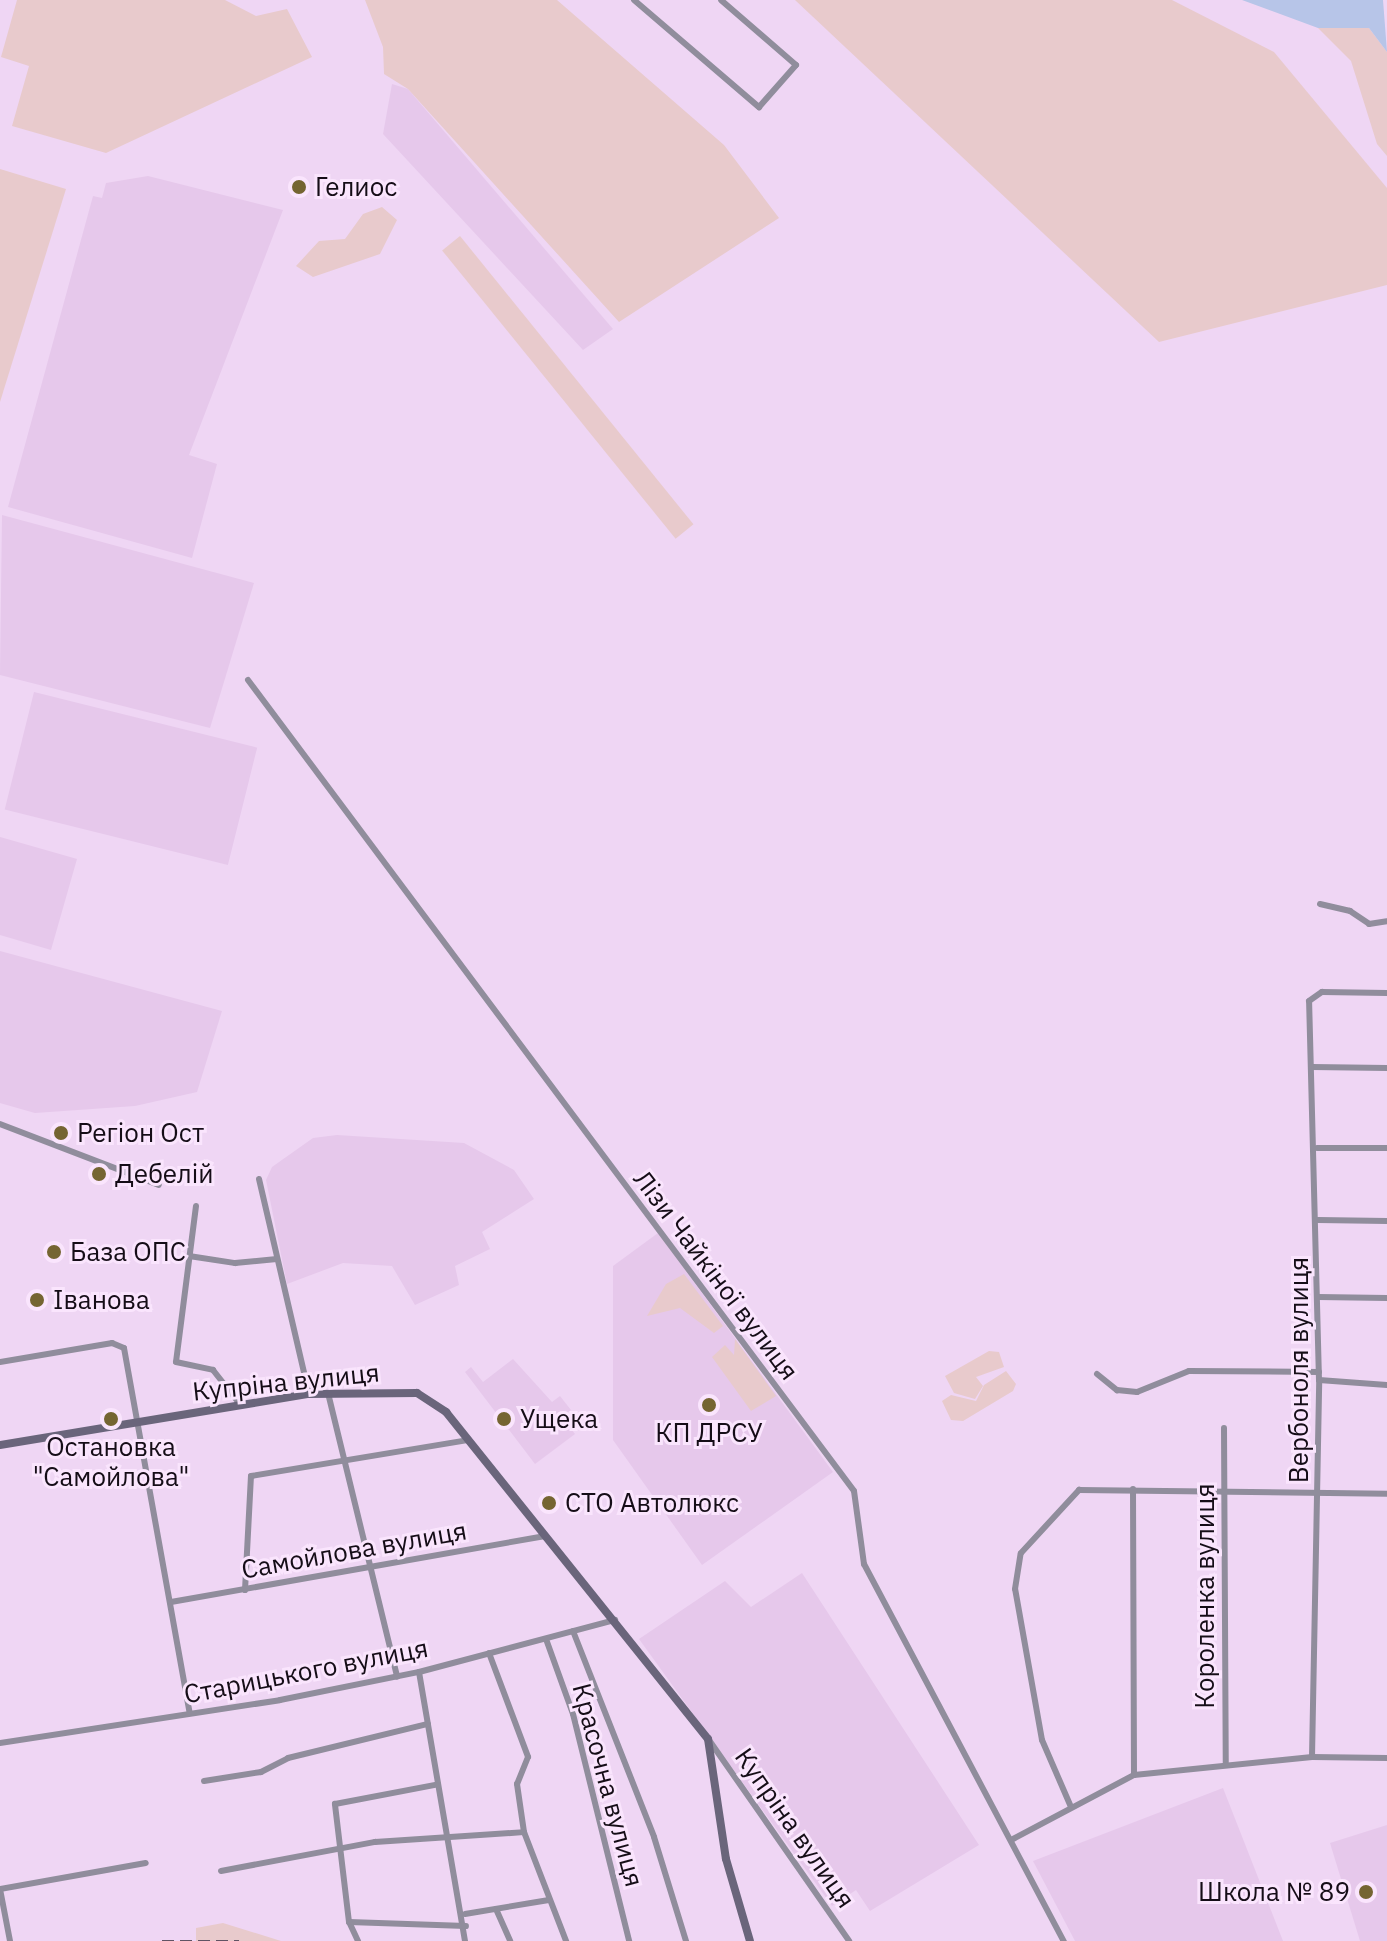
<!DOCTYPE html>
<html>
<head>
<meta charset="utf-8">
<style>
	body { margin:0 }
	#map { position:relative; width:1387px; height:1941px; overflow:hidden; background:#efd6f4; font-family:"IBM Plex Sans",sans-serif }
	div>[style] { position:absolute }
	.built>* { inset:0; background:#e6c8eb; transform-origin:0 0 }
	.green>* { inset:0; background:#e8cacc; transform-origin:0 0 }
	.water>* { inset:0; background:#b7c5e8 }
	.street>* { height:6px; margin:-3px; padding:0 3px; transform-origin:3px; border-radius:3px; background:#908d9c }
	.secondary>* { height:8px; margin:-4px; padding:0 4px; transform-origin:4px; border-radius:4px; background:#6a657b }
	.rail>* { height:2px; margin-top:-1px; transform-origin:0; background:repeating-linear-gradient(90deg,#615364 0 12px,transparent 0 18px) }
	.dots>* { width:22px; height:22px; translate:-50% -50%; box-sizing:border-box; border:4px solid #fae5fd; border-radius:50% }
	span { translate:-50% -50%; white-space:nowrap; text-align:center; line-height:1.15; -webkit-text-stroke:6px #fae5fd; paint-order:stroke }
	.poi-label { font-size:26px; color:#150d17 }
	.left { translate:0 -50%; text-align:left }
	.right { translate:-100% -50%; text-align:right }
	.street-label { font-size:26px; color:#150d17 }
</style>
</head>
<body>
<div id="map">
	<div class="built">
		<i style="clip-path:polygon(392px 84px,408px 89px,613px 329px,583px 350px,383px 134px)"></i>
		<i style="clip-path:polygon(148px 176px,283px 210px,189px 455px,217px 464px,192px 558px,8px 507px,93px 196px,102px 198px,106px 183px)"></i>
		<i style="clip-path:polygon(2px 515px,254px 583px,210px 728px,0 675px)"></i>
		<i style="left:34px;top:692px;width:230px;height:121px;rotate:14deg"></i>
		<i style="clip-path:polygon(0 837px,77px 859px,51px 950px,0 935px)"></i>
		<i style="clip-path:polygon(0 951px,222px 1011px,197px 1092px,135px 1106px,35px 1113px,0 1103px)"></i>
		<i style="clip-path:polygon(337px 1135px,464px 1143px,514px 1170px,534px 1199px,482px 1232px,490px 1249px,455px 1266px,459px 1285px,415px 1305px,392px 1266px,343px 1263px,287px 1284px,266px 1180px,272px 1167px,313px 1138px)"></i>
		<i style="clip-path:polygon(658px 1233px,833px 1472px,702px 1565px,613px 1440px,613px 1266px)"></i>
		<i style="clip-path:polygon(513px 1359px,552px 1402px,560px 1396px,571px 1410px,562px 1417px,575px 1434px,535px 1464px,465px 1372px,471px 1367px,483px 1382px)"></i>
		<i style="clip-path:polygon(802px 1573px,979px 1845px,870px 1911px,856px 1890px,832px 1906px,639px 1639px,725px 1581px,751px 1607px)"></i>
		<i style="clip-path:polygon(1223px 1788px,1283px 1941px,1075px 1941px,1033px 1861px)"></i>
		<i style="clip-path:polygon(1387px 1825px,1387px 1941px,1360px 1941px,1330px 1843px)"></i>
	</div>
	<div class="green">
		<i style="clip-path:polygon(17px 0,225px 0,256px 16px,287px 9px,312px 57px,106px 153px,12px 126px,29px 66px,1px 57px)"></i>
		<i style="clip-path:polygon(365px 0,557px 0,724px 145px,779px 218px,619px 322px,408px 89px,384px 74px,383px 47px)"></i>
		<i style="clip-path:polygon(795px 0,1172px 0,1274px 52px,1387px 188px,1387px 285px,1159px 342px)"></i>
		<i style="clip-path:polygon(1318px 28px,1369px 28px,1387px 52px,1387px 156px,1377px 144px,1351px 61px)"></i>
		<i style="clip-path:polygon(0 169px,66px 189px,0 402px)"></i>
		<i style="clip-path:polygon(382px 207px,397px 220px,380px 254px,313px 277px,296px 266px,319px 241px,345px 239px,363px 214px)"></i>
		<i style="left:460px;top:236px;width:371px;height:23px;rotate:51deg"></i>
		<i style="clip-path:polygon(684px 1274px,723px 1326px,714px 1333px,680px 1308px,647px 1316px,666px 1284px)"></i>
		<i style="clip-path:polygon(735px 1339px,776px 1396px,751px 1411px,712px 1357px,725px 1345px,734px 1355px)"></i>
		<i style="clip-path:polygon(989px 1351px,999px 1352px,1004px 1367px,976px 1377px,983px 1386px,975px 1399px,954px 1393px,945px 1376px)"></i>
		<i style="clip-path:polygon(1006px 1371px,1016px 1384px,1013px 1391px,963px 1421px,951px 1420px,942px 1401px,951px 1395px,976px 1401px,984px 1385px)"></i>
		<i style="clip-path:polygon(223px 1923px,281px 1941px,196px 1941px,196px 1928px)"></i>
	</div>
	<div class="water">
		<i style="clip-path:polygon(1242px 0,1383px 0,1387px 52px,1369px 28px,1318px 28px)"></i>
	</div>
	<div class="street">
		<i style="left:634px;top:0;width:165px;rotate:40.6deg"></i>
		<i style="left:759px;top:107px;width:56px;rotate:-48.6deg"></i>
		<i style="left:796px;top:65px;width:99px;rotate:-139.1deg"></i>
		<i style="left:248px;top:680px;width:1012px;rotate:53.23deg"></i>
		<i style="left:854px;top:1491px;width:74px;rotate:82.2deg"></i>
		<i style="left:864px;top:1564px;width:427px;rotate:62.1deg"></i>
		<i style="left:1320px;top:904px;width:31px;rotate:13deg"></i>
		<i style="left:1350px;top:911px;width:23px;rotate:34deg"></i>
		<i style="left:1369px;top:924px;width:18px;rotate:-9deg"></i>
		<i style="left:1312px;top:1067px;width:75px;rotate:0.8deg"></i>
		<i style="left:0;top:1124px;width:170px;rotate:21deg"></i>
		<i style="left:1317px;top:1148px;width:70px"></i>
		<i style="left:259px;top:1179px;width:221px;rotate:76.9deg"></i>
		<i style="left:196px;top:1206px;width:157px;rotate:97.3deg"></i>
		<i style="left:176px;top:1362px;width:38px;rotate:12deg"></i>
		<i style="left:213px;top:1370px;width:42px;rotate:51.8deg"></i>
		<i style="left:1318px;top:1220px;width:69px;rotate:0.8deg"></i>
		<i style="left:189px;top:1256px;width:47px;rotate:8.7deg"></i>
		<i style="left:235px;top:1263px;width:42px;rotate:-5.4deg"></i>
		<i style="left:1318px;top:1297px;width:69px;rotate:0.8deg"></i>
		<i style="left:0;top:1362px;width:114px;rotate:-9.6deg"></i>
		<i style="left:112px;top:1343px;width:13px;rotate:23deg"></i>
		<i style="left:124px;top:1348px;width:371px;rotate:79.8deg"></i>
		<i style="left:1097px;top:1374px;width:26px;rotate:39deg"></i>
		<i style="left:1117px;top:1390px;width:20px;rotate:6deg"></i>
		<i style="left:1137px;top:1392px;width:56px;rotate:-22deg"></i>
		<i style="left:1189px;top:1371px;width:130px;rotate:0.4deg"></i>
		<i style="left:1319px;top:1380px;width:68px;rotate:4.2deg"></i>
		<i style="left:328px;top:1393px;width:292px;rotate:76.3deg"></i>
		<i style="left:1224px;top:1428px;width:335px;rotate:89.7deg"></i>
		<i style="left:1133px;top:1489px;width:286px;rotate:89.8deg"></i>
		<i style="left:245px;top:1590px;width:114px;rotate:-87deg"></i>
		<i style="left:251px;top:1476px;width:221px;rotate:-9.4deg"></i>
		<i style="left:171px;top:1602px;width:380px;rotate:-10deg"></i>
		<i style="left:573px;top:1631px;width:221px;rotate:68.5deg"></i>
		<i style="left:654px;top:1837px;width:109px;rotate:72.9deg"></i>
		<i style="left:546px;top:1639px;width:80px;rotate:70.2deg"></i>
		<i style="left:573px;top:1714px;width:234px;rotate:76.1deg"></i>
		<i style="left:489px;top:1653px;width:111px;rotate:69.4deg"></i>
		<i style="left:528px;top:1757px;width:29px;rotate:112deg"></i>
		<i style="left:517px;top:1784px;width:49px;rotate:81.7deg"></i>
		<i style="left:524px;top:1832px;width:117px;rotate:68.9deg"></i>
		<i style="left:419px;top:1672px;width:273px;rotate:80.3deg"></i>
		<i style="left:709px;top:1740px;width:245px;rotate:55.1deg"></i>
		<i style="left:0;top:1743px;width:283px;rotate:-8.7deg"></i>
		<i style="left:280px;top:1700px;width:142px;rotate:-11.4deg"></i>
		<i style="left:419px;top:1672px;width:203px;rotate:-14.9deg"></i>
		<i style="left:1312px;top:1757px;width:377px;rotate:-88.9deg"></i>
		<i style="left:1319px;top:1380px;width:379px;rotate:-91.5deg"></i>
		<i style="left:1309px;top:1001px;width:16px;rotate:-35deg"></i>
		<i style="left:1322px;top:992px;width:65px;rotate:0.9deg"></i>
		<i style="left:204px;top:1781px;width:58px;rotate:-9deg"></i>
		<i style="left:261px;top:1772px;width:30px;rotate:-27deg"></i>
		<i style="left:288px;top:1758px;width:144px;rotate:-13.7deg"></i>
		<i style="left:1071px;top:1807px;width:73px;rotate:-113.4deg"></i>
		<i style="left:1042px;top:1740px;width:153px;rotate:-100.1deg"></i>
		<i style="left:1015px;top:1589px;width:36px;rotate:-81deg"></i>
		<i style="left:1021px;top:1553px;width:86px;rotate:-47.4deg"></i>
		<i style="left:1079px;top:1490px;width:308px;rotate:0.7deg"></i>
		<i style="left:1013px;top:1839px;width:137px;rotate:-27.9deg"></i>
		<i style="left:1134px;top:1775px;width:179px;rotate:-5.8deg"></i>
		<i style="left:1312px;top:1757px;width:75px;rotate:0.8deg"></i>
		<i style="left:221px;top:1871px;width:157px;rotate:-10.7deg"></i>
		<i style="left:375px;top:1842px;width:149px;rotate:-3.8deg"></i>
		<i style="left:0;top:1889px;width:148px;rotate:-10.1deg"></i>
		<i style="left:0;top:1889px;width:53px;rotate:79.1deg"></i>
		<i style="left:496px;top:1909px;width:35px;rotate:66deg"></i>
		<i style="left:465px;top:1914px;width:85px;rotate:-9.5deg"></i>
		<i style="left:349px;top:1922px;width:117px;rotate:2deg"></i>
		<i style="left:358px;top:1941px;width:21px;rotate:-115deg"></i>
		<i style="left:349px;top:1922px;width:119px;rotate:-96.8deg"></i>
		<i style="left:335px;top:1804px;width:102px;rotate:-10.8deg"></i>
	</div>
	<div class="secondary">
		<i style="left:0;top:1445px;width:313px;rotate:-9.4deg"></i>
		<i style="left:309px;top:1394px;width:108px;rotate:-0.5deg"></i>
		<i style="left:417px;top:1393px;width:35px;rotate:33deg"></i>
		<i style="left:446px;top:1412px;width:419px;rotate:51.3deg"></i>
		<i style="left:708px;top:1739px;width:121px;rotate:81.5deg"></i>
		<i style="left:726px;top:1859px;width:85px;rotate:73.7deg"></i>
	</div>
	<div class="rail">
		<i style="left:162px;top:1941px;width:77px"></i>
	</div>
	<div class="dots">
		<i style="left:299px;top:187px;background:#756532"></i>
		<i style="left:61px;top:1133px;background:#756532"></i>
		<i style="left:99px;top:1174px;background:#756532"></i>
		<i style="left:54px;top:1252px;background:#756532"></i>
		<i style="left:37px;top:1300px;background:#756532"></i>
		<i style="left:709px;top:1405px;background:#756532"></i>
		<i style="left:111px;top:1419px;background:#756532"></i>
		<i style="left:504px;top:1419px;background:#756532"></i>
		<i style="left:549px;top:1503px;background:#756532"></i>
		<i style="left:1366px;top:1892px;background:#756532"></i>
	</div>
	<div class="poi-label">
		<span class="left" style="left:315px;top:187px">Гелиос</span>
		<span class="left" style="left:77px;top:1133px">Регіон Ост</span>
		<span class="left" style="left:115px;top:1174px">Дебелій</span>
		<span class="left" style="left:70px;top:1252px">База ОПС</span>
		<span class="left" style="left:53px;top:1300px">Іванова</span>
		<span class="left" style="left:520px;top:1419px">Ущека</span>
		<span style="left:709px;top:1433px">КП ДРСУ</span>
		<span style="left:111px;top:1462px">Остановка<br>"Самойлова"</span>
		<span class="left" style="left:565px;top:1503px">СТО Автолюкс</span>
		<span class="right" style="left:1350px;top:1892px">Школа № 89</span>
	</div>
	<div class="street-label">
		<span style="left:716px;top:1275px;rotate:53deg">Лізи Чайкіної вулиця</span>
		<span style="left:1299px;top:1370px;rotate:-90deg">Вербоноля вулиця</span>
		<span style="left:286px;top:1382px;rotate:-6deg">Купріна вулиця</span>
		<span style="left:354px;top:1550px;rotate:-10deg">Самойлова вулиця</span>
		<span style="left:1205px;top:1596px;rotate:-90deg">Короленка вулиця</span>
		<span style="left:306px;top:1671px;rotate:-11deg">Старицького вулиця</span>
		<span style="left:608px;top:1785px;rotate:75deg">Красочна вулиця</span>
		<span style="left:795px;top:1828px;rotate:55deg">Купріна вулиця</span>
	</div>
</div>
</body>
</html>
